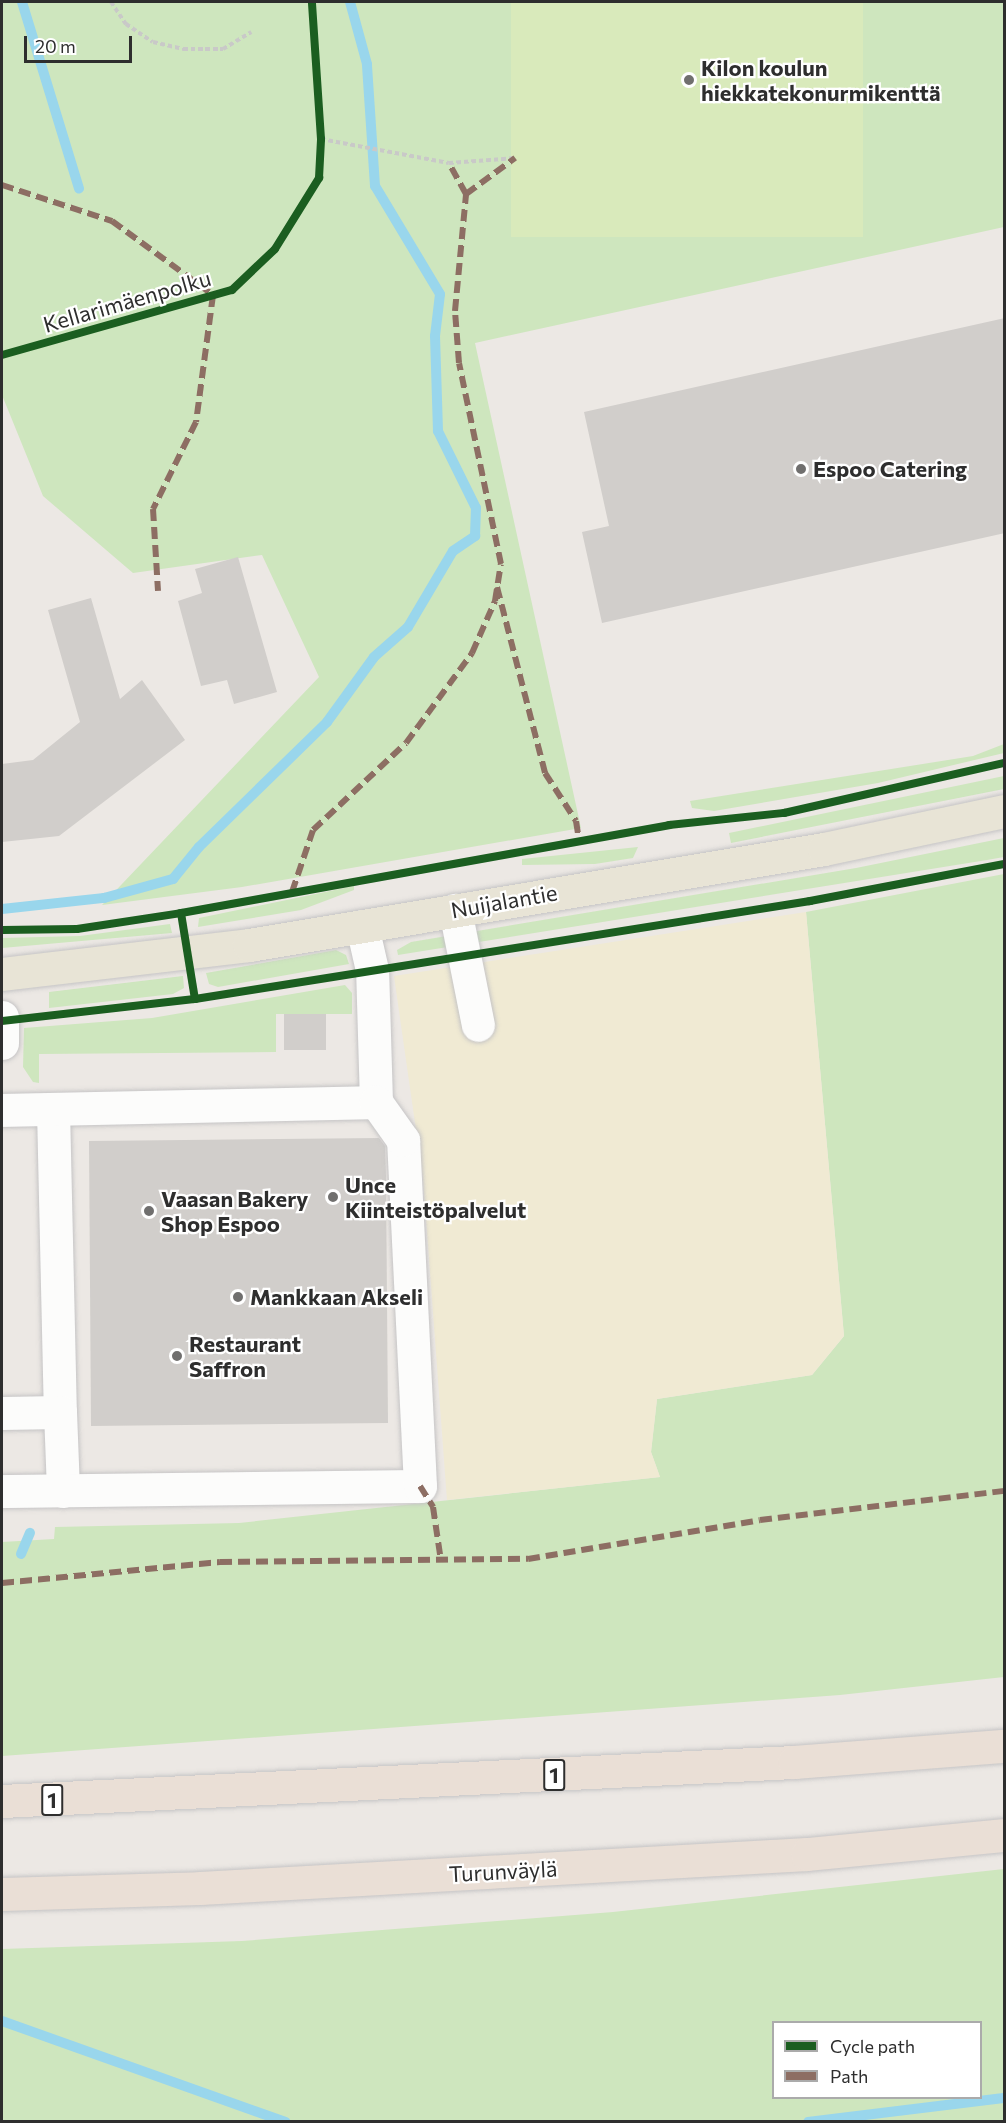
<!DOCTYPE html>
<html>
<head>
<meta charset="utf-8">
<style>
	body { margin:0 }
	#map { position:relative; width:1006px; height:2123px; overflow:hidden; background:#ece8e4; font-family:Commissioner,sans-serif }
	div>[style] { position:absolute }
	.green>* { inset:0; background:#cee6be }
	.sand>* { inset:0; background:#f0ead3 }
	.pitch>* { inset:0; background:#d9eabb; transform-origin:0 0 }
	.stream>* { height:10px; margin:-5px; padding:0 5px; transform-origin:5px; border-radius:5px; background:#99d6ec }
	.building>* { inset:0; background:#d1cecb; transform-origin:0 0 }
	.path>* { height:4px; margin-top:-2px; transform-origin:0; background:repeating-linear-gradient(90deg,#c9c9c8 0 4.5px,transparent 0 7.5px) }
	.roads { filter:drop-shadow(0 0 2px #c5c4c5) drop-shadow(0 0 2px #c5c4c5) }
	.minor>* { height:33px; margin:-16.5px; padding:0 16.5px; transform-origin:16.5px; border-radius:16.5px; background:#fcfcfb }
	.major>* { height:33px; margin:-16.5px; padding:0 16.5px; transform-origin:16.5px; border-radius:16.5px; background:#e8e4d6 }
	.highway>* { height:33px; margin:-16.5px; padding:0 16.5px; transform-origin:16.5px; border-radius:16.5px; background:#eadfd6 }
	.quiet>* { height:6px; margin-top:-3px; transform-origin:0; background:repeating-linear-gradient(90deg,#8d6e63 0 12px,transparent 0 18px) }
	.cycleway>* { height:8px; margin:-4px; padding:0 4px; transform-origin:4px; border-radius:4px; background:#1b5e20 }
	.dots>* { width:16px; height:16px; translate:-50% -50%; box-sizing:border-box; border:3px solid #fff; border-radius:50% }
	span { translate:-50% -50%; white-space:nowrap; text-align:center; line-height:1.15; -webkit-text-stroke:4.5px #fff; paint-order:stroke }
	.shield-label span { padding:2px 4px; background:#fff; border:2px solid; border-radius:4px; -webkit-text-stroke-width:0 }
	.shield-label { font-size:21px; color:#2e2e2e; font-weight:700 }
	.poi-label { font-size:22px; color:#2e2e2e; font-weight:700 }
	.left { translate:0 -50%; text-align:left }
	.street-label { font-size:22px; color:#2e2e2e }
	.frame { position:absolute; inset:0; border:3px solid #2e2e2e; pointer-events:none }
	.legend { position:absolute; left:772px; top:2021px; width:210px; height:78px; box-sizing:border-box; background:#fff; border:2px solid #ababab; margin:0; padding:8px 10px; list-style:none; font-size:18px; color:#2e2e2e }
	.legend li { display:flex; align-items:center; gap:12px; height:30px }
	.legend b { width:30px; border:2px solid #ababab }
	.scale { position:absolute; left:24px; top:36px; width:108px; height:27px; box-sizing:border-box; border:3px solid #2e2e2e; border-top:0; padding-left:8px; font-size:18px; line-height:21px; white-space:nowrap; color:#2e2e2e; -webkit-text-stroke:4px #fff; paint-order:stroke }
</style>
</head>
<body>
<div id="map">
	<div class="green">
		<i style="clip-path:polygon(2px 2px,1004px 2px,1004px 227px,475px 343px,581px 828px,242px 887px,102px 905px,319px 677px,262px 555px,133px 573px,43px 496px,2px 395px)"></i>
		<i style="clip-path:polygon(1004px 744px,1004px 753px,878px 783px,714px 811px,692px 808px,690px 801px,973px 756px)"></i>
		<i style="clip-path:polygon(1004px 776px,1004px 789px,731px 843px,729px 833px)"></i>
		<i style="clip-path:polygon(1004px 838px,1004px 857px,987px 860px,398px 955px,397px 950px,411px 942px,856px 868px)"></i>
		<i style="clip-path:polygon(638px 847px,633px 858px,595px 864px,522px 865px,522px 859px)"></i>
		<i style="clip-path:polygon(1004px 874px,1004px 1677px,840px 1695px,2px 1756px,2px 1542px,54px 1539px,55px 1527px,239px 1523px,660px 1477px,651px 1452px,657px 1399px,812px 1375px,844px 1336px,806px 912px)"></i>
		<i style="clip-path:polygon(354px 886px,354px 890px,301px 910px,198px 927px,199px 918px)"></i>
		<i style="clip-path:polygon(170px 924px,172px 933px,2px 948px,2px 938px,80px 936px)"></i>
		<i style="clip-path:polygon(336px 950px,346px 955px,349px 964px,218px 987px,209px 984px,206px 973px)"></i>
		<i style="clip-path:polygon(183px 976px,184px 988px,173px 994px,49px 1008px,49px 992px)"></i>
		<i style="clip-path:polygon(345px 985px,352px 993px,352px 1014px,276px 1014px,276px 1052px,39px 1054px,39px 1083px,33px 1082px,23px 1067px,24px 1028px,152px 1018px)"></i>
		<i style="clip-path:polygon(evenodd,1004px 1869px,1004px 2121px,2px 2121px,2px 1949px,242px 1941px,613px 1912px,1004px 1869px,774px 2022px,980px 2022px,980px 2098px,774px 2098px,774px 2022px)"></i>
	</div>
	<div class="sand">
		<i style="clip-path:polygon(806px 912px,844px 1336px,812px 1375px,657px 1399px,651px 1452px,660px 1477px,447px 1500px,423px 1179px,394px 976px)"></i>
	</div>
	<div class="pitch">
		<i style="left:511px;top:2px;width:352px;height:235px"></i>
	</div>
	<div class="stream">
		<i style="left:22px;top:2px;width:195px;rotate:73deg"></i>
		<i style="left:2px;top:909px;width:103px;rotate:-6.2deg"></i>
		<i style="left:104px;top:898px;width:72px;rotate:-15.4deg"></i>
		<i style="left:173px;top:879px;width:41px;rotate:-50.9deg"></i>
		<i style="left:199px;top:847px;width:179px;rotate:-44.3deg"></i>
		<i style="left:327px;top:722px;width:80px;rotate:-54.1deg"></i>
		<i style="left:374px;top:657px;width:45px;rotate:-41.4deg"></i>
		<i style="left:408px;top:627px;width:88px;rotate:-59.4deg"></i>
		<i style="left:453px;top:551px;width:27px;rotate:-34deg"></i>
		<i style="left:475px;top:536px;width:28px;rotate:-88deg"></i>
		<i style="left:476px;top:508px;width:86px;rotate:-116.3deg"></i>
		<i style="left:438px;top:431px;width:95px;rotate:-91.8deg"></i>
		<i style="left:435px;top:336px;width:42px;rotate:-83.2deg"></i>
		<i style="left:440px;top:294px;width:126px;rotate:-121deg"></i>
		<i style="left:375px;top:186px;width:122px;rotate:-93.8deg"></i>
		<i style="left:367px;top:64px;width:64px;rotate:-105.3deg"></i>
		<i style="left:21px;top:1554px;width:23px;rotate:-67deg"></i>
		<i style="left:2px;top:2021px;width:301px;rotate:19.6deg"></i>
		<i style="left:808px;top:2122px;width:197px;rotate:-7deg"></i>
	</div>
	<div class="building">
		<i style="clip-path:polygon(1005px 318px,1005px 533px,602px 623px,582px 532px,609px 526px,584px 412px)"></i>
		<i style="clip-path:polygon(238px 557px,277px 692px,234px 704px,227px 680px,201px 686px,178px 601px,202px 593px,195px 569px)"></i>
		<i style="clip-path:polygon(91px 598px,120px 699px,142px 680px,185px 740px,59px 836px,2px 842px,2px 764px,33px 760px,80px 722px,48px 610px)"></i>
		<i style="left:284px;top:1014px;width:42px;height:36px"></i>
		<i style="clip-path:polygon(379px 1138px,385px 1146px,386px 1176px,388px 1423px,91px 1426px,89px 1141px)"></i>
	</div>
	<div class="path">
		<i style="left:111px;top:2px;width:27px;rotate:56deg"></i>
		<i style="left:126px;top:24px;width:32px;rotate:34deg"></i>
		<i style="left:153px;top:42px;width:31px;rotate:13deg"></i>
		<i style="left:183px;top:49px;width:40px"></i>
		<i style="left:223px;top:49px;width:33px;rotate:-31deg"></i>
		<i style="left:321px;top:139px;width:130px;rotate:10.6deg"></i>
		<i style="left:449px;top:163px;width:66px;rotate:-4.3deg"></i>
	</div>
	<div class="roads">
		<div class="minor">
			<i style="left:455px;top:910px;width:117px;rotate:78.7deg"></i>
			<i style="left:2px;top:1017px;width:26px;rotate:90deg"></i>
			<i style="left:53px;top:1109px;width:303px;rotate:88.7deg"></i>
			<i style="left:2px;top:1110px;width:374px;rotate:-1.2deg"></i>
			<i style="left:376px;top:1102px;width:132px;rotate:-91.7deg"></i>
			<i style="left:372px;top:970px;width:45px;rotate:-102.8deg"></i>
			<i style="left:2px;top:1413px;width:58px;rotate:-1deg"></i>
			<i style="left:60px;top:1412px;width:79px;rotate:87.8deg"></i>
			<i style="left:2px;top:1491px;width:418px;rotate:-0.7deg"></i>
			<i style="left:420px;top:1486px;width:346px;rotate:-92.8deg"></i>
			<i style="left:403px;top:1140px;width:47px;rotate:-125.4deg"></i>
		</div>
		<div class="major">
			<i style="left:2px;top:974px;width:249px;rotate:-6.7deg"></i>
			<i style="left:249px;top:945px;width:583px;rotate:-9.48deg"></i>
			<i style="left:824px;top:849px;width:184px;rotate:-11.9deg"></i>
		</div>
		<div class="highway">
			<i style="left:2px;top:1801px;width:793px;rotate:-2.82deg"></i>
			<i style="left:794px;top:1762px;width:211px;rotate:-4.4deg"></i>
			<i style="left:2px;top:1894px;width:198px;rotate:-1.7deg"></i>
			<i style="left:200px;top:1888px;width:608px;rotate:-3.21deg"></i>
			<i style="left:807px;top:1854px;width:198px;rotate:-5.5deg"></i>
		</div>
	</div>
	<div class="quiet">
		<i style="left:2px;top:185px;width:116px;rotate:18.1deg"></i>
		<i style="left:112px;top:221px;width:125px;rotate:36.2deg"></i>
		<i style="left:213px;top:295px;width:128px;rotate:97.6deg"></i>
		<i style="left:196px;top:422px;width:97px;rotate:116.3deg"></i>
		<i style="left:153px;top:509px;width:82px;rotate:86.5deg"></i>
		<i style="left:466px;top:194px;width:61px;rotate:-36.3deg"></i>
		<i style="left:497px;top:587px;width:192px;rotate:75.5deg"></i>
		<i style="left:545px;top:773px;width:57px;rotate:57.1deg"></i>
		<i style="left:576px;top:821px;width:19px;rotate:81deg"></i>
		<i style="left:292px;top:892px;width:65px;rotate:-71.3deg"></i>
		<i style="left:313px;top:830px;width:127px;rotate:-43.1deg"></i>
		<i style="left:406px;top:743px;width:112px;rotate:-53.7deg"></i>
		<i style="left:472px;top:653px;width:57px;rotate:-66.1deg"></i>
		<i style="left:495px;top:601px;width:37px;rotate:-81deg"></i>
		<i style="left:501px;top:564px;width:205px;rotate:-101.8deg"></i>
		<i style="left:459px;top:363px;width:52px;rotate:-94.4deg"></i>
		<i style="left:455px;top:311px;width:118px;rotate:-84.6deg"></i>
		<i style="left:466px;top:194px;width:35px;rotate:-119deg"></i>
		<i style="left:420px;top:1486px;width:25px;rotate:58deg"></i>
		<i style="left:433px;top:1507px;width:55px;rotate:81.6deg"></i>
		<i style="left:2px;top:1583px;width:219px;rotate:-5.5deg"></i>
		<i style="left:220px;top:1562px;width:308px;rotate:-0.6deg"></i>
		<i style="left:528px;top:1559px;width:235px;rotate:-9.5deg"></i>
		<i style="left:760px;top:1520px;width:246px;rotate:-6.8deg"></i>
	</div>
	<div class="cycleway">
		<i style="left:2px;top:355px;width:239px;rotate:-15.8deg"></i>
		<i style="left:232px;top:290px;width:59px;rotate:-43.6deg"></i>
		<i style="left:275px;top:249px;width:84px;rotate:-58.2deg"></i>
		<i style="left:319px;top:178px;width:39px;rotate:-87deg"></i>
		<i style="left:321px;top:139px;width:137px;rotate:-93.8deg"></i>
		<i style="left:181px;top:913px;width:87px;rotate:80.8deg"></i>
		<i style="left:2px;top:930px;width:75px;rotate:-0.8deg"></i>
		<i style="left:77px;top:929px;width:105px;rotate:-8.7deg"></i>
		<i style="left:181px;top:913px;width:496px;rotate:-10.2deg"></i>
		<i style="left:669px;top:825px;width:116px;rotate:-6deg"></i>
		<i style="left:784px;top:813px;width:226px;rotate:-12.8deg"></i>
		<i style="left:2px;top:1021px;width:194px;rotate:-6.5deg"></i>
		<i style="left:195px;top:999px;width:623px;rotate:-9.05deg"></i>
		<i style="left:810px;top:901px;width:197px;rotate:-10.8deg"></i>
	</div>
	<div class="dots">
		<i style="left:689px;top:80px;background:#706f6e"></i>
		<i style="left:801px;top:469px;background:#706f6e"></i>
		<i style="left:333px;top:1197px;background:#706f6e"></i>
		<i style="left:149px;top:1211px;background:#706f6e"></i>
		<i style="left:238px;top:1297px;background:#706f6e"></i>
		<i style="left:177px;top:1356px;background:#706f6e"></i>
	</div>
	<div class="shield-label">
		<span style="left:554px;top:1775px">1</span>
		<span style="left:52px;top:1800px">1</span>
	</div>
	<div class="poi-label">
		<span class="left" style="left:701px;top:80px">Kilon koulun<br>hiekkatekonurmikenttä</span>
		<span class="left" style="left:813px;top:469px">Espoo Catering</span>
		<span class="left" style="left:345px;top:1197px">Unce<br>Kiinteistöpalvelut</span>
		<span class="left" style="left:161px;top:1211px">Vaasan Bakery<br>Shop Espoo</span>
		<span class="left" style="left:250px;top:1297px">Mankkaan Akseli</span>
		<span class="left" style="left:189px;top:1356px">Restaurant<br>Saffron</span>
	</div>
	<div class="street-label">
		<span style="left:127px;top:301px;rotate:-16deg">Kellarimäenpolku</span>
		<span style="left:504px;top:901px;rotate:-10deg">Nuijalantie</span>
		<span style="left:503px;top:1871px;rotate:-3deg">Turunväylä</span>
	</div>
	<div class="frame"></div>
	<ul class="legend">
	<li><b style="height:8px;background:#1b5e20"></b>Cycle path</li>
	<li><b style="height:8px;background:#8d6e63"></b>Path</li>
	</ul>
	<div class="scale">20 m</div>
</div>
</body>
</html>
